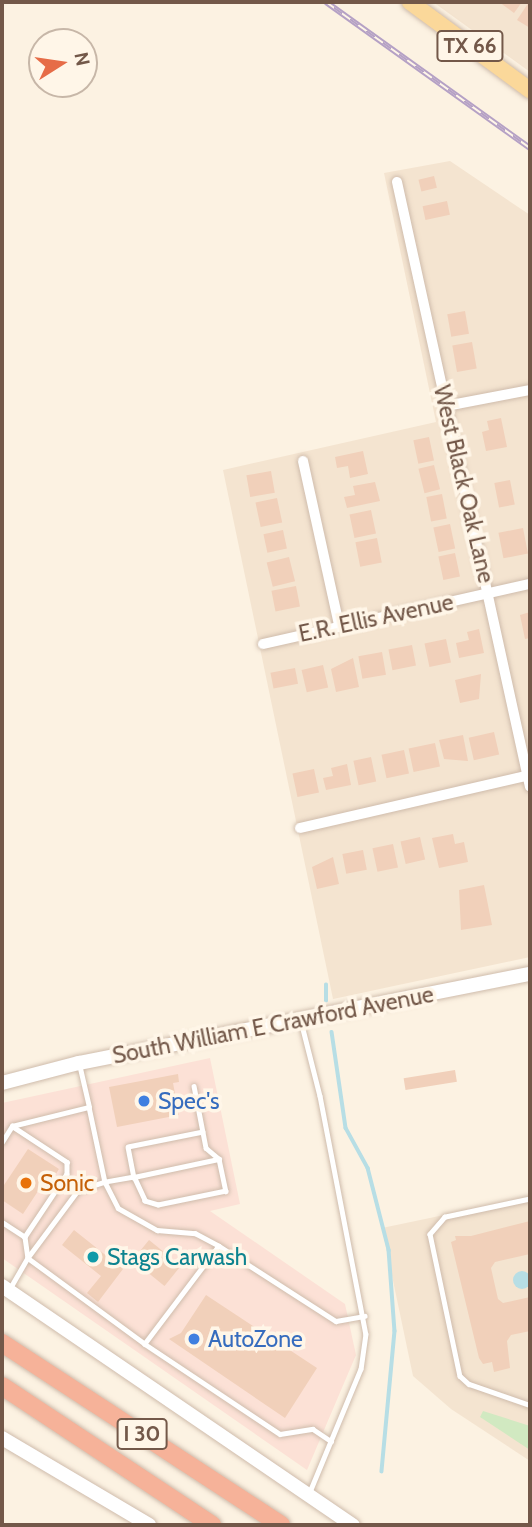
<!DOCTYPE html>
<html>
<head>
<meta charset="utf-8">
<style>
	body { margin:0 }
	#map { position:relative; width:532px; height:1527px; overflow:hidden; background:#fcf2e2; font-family:Cabin,sans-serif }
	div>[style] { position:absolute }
	.residential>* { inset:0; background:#f4e4d0 }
	.commercial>* { inset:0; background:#fce1d6 }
	.green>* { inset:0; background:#d1e9c1 }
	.water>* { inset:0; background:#b7dee5 }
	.round { border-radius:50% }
	.stream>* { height:3.5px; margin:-1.75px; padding:0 1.75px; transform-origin:1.75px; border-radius:1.75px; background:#b7dee5 }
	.building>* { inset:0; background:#f1d0ba; transform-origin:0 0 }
	.roads { filter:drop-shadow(0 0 2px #cfbcac) drop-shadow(0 0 2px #cfbcac) }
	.service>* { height:4.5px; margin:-2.25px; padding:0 2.25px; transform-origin:2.25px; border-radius:2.25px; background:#fff }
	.minor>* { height:10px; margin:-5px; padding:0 5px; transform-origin:5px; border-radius:5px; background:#fff }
	.secondary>* { height:14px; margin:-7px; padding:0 7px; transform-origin:7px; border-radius:7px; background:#fff }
	.primary>* { height:16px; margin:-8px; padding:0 8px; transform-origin:8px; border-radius:8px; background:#fbd89a }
	.motorway>* { height:18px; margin:-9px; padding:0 9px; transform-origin:9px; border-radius:9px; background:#f6b299 }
	.rail>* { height:6px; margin-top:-3px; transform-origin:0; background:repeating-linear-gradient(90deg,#fff6e8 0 10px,#b5a1c5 0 20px); box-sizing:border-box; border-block:2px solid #b5a1c5 }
	.dots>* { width:19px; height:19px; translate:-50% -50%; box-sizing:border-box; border:4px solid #fff6e8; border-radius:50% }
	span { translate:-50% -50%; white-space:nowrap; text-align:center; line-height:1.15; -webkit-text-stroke:7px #fff6e8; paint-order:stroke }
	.shield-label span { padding:2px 5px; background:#fff6e8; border:2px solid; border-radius:5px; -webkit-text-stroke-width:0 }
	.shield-label { font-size:21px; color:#735849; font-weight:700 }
	.street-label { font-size:23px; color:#735849 }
	.shop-label { font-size:23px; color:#366cbe }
	.left { translate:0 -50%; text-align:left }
	.food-label { font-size:23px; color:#c56008 }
	.culture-label { font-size:23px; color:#0d838f }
	.frame { position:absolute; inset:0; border:4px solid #735849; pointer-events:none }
	.north { position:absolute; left:28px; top:28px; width:70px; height:70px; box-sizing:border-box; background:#fff6e8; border:2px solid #c7b7a8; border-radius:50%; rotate:78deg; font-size:19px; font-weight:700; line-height:28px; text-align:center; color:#735849 }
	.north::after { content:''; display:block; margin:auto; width:24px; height:32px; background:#e66c47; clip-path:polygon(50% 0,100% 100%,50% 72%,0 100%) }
</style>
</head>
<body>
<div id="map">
	<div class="residential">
		<i style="clip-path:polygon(433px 2px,530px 2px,530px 72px)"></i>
		<i style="clip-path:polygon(450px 161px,530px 215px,530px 957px,333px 999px,223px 470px,436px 422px,384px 173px)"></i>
		<i style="clip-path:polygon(530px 1197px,530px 1461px,451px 1409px,413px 1376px,382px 1228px)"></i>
	</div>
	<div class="commercial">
		<i style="clip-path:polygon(210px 1058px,240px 1204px,210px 1211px,345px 1304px,356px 1355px,307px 1470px,2px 1258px,2px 1103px)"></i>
	</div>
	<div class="green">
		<i style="clip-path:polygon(483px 1411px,530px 1426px,530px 1450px,480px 1417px)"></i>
	</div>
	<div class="water">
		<i class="round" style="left:513px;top:1271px;width:18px;height:18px"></i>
	</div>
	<div class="stream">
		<i style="left:326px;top:1001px;width:16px;rotate:-90deg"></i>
		<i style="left:332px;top:1032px;width:97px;rotate:81.7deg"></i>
		<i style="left:346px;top:1128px;width:46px;rotate:61.2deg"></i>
		<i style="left:368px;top:1168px;width:85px;rotate:75.6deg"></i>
		<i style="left:389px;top:1250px;width:81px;rotate:85.8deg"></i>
		<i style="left:395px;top:1331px;width:141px;rotate:95.3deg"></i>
	</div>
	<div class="building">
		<i style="clip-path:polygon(499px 2px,522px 2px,514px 13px)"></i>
		<i style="clip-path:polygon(529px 2px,530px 2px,530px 28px,517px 20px)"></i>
		<i style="left:434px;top:176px;width:12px;height:16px;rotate:76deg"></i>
		<i style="left:447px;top:201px;width:14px;height:25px;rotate:78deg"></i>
		<i style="left:465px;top:311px;width:23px;height:18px;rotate:80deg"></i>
		<i style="left:472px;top:342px;width:27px;height:20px;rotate:80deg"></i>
		<i style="clip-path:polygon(501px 418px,507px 447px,486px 451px,482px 432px,489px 430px,487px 421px)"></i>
		<i style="left:429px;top:437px;width:24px;height:16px;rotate:78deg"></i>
		<i style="clip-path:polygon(363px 451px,368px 474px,350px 478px,348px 466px,337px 468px,335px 457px)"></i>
		<i style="left:434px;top:465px;width:25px;height:16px;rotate:76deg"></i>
		<i style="left:271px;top:471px;width:22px;height:25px;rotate:80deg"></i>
		<i style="left:510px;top:480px;width:25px;height:16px;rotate:79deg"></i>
		<i style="clip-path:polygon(375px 482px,380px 501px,347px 508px,344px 497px,355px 495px,353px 486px)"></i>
		<i style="left:442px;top:494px;width:25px;height:16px;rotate:79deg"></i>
		<i style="left:277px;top:498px;width:25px;height:22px;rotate:78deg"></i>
		<i style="left:371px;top:510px;width:24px;height:22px;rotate:78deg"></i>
		<i style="left:450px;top:524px;width:25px;height:17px;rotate:78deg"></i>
		<i style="left:523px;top:528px;width:26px;height:25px;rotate:79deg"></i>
		<i style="left:283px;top:530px;width:19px;height:20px;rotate:78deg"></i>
		<i style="left:377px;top:538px;width:25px;height:22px;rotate:79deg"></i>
		<i style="left:455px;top:553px;width:24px;height:17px;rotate:78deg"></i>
		<i style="left:289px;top:557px;width:25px;height:23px;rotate:76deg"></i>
		<i style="left:296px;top:586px;width:21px;height:25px;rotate:79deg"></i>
		<i style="clip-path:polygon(530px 612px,530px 638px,525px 639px,520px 615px)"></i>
		<i style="clip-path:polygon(479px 629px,484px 653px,459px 658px,456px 643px,469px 640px,467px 632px)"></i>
		<i style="left:446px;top:639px;width:24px;height:22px;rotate:78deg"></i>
		<i style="left:412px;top:645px;width:21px;height:24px;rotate:79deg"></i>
		<i style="left:382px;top:652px;width:23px;height:24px;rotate:80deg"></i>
		<i style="clip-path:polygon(353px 658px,359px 687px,336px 692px,331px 669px)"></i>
		<i style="left:323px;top:665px;width:23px;height:22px;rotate:77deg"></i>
		<i style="left:295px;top:668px;width:16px;height:25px;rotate:79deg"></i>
		<i style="clip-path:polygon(481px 674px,479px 699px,460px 703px,455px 680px)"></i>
		<i style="left:494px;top:732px;width:23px;height:26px;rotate:77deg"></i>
		<i style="clip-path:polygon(463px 735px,468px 761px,444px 759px,439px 740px)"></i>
		<i style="left:435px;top:743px;width:24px;height:27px;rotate:78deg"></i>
		<i style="left:404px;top:750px;width:24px;height:23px;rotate:78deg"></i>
		<i style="left:371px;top:757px;width:25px;height:18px;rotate:78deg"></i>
		<i style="clip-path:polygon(347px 764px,351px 785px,326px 790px,323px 778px,333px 776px,331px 768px)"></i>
		<i style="left:314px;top:769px;width:24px;height:22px;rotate:78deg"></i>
		<i style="clip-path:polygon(453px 834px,455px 844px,464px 842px,468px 862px,439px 868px,432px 838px)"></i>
		<i style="left:420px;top:837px;width:23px;height:20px;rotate:77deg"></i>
		<i style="left:393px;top:844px;width:24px;height:21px;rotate:78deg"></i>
		<i style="left:363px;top:850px;width:20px;height:21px;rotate:79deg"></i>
		<i style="clip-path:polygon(333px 857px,339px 884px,317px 889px,312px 867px)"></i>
		<i style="clip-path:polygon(484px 885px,492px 925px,461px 930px,459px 890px)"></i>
		<i style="left:455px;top:1070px;width:12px;height:52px;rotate:81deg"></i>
		<i style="clip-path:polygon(178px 1074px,179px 1082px,173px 1083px,179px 1115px,117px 1127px,109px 1087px)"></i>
		<i style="clip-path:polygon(28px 1149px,59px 1169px,47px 1188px,42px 1185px,23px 1214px,2px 1200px,2px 1188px)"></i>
		<i style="clip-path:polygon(530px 1221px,530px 1254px,495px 1262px,491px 1268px,498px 1299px,503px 1303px,530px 1297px,530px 1331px,511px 1335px,507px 1341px,510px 1368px,494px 1372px,492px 1362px,483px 1364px,479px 1358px,451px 1242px,456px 1240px,455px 1236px,471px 1236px)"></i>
		<i style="clip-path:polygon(74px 1230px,123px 1269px,98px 1302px,87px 1293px,101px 1276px,62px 1245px)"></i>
		<i style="left:149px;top:1240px;width:41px;height:26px;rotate:39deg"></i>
		<i style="clip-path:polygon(206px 1295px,317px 1368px,285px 1418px,169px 1339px,181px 1333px)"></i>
	</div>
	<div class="roads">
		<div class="service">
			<i style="left:301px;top:1021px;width:77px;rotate:75.8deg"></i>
			<i style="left:320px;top:1096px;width:242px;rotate:79.1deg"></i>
			<i style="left:366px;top:1334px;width:35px;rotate:98deg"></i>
			<i style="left:361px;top:1369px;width:133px;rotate:112.5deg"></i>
			<i style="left:194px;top:1086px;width:63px;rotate:79deg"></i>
			<i style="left:206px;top:1148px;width:17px;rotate:40deg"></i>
			<i style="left:219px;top:1159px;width:33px;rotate:78deg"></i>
			<i style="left:226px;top:1191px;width:69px;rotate:168.4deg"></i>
			<i style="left:158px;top:1205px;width:14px;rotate:-163deg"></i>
			<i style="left:145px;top:1201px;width:26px;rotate:-115deg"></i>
			<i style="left:134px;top:1177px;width:29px;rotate:170deg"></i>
			<i style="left:105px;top:1182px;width:29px;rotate:63deg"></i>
			<i style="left:118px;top:1208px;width:45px;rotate:29.4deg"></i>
			<i style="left:157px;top:1230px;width:38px;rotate:5deg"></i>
			<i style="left:195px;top:1233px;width:27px;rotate:28deg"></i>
			<i style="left:219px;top:1246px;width:139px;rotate:32.7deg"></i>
			<i style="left:336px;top:1321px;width:29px;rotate:-10deg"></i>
			<i style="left:89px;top:1107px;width:77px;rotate:78deg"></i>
			<i style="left:105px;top:1182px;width:28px;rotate:162deg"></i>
			<i style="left:78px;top:1191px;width:84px;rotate:126.7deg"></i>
			<i style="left:28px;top:1258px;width:145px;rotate:36.3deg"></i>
			<i style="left:12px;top:1126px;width:66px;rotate:33.2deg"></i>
			<i style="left:67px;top:1162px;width:12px;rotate:90deg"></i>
			<i style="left:67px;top:1174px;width:76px;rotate:123.7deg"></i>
			<i style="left:203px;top:1132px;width:76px;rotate:168.7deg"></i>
			<i style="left:128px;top:1147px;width:31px;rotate:79deg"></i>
			<i style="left:134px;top:1177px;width:87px;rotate:-12deg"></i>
			<i style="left:2px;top:1142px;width:19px;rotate:-58deg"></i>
			<i style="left:12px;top:1126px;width:79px;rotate:-13.9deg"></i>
			<i style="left:89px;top:1107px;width:44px;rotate:-103.1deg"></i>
			<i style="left:530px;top:1199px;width:87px;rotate:168deg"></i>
			<i style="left:445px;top:1217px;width:23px;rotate:131deg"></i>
			<i style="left:430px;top:1234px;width:145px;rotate:78.1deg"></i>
			<i style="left:460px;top:1376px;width:12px;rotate:42deg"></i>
			<i style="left:469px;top:1384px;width:65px;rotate:19deg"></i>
			<i style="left:2px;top:1222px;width:27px;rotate:33deg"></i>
			<i style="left:25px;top:1237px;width:21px;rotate:82deg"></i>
			<i style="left:28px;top:1258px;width:34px;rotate:120deg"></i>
			<i style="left:219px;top:1246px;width:123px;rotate:127.1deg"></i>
			<i style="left:145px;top:1344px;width:162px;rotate:33.7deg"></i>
			<i style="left:280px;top:1434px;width:33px;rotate:-9deg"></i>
			<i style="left:313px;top:1429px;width:22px;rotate:34deg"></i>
		</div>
		<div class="minor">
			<i style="left:397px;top:182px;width:619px;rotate:77.6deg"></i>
			<i style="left:446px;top:406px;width:86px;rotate:-10.8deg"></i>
			<i style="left:303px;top:461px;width:168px;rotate:77.6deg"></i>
			<i style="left:263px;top:644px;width:274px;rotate:-12.7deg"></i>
			<i style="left:300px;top:828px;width:236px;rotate:-13deg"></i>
		</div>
		<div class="secondary">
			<i style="left:2px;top:1083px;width:80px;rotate:-14.6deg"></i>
			<i style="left:79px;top:1063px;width:460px;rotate:-11.2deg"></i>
			<i style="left:2px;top:1286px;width:425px;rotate:34.3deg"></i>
			<i style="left:2px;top:1438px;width:171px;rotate:30.6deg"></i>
		</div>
		<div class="primary">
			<i style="left:410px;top:2px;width:149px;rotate:36.3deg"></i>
		</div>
		<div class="motorway">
			<i style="left:2px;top:1343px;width:333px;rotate:33.1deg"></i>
			<i style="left:2px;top:1386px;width:252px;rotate:33.5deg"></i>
		</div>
	</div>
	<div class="rail">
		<i style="left:326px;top:2px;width:251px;rotate:35.6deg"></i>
	</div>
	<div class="dots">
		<i style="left:144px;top:1101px;background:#3f7fe0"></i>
		<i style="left:26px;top:1183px;background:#e8710a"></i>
		<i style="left:93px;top:1257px;background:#0f9aa8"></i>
		<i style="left:194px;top:1339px;background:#3f7fe0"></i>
	</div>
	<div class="shield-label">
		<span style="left:470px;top:46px">TX 66</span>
		<span style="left:142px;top:1434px">I 30</span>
	</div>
	<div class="street-label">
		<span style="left:464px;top:484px;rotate:77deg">West Black Oak Lane</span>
		<span style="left:376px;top:618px;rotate:-12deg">E.R. Ellis Avenue</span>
		<span style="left:273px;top:1025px;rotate:-11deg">South William E Crawford Avenue</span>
	</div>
	<div class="shop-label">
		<span class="left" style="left:158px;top:1101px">Spec's</span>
		<span class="left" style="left:208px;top:1339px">AutoZone</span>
	</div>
	<div class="food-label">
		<span class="left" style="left:40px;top:1183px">Sonic</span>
	</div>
	<div class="culture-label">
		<span class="left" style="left:107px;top:1257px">Stags Carwash</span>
	</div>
	<div class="frame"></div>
	<div class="north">N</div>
</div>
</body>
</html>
